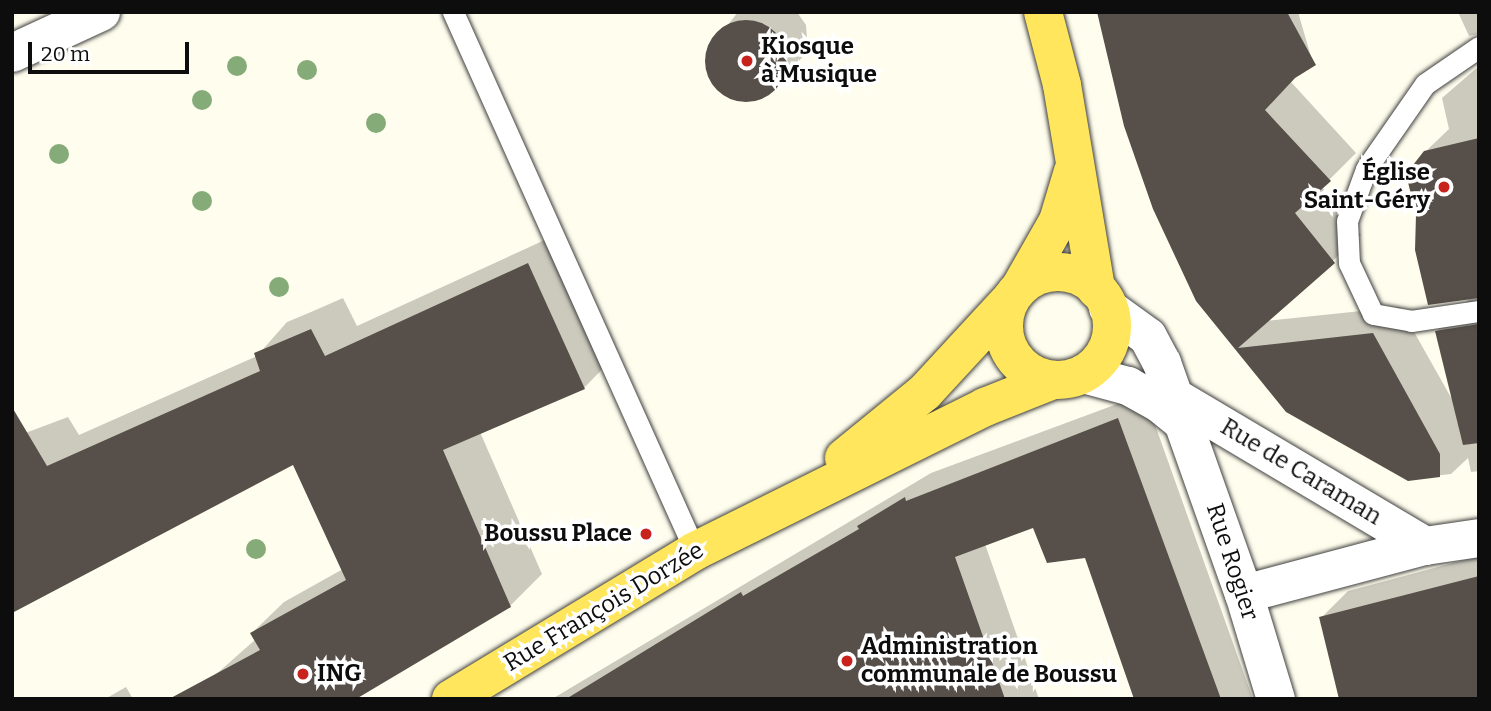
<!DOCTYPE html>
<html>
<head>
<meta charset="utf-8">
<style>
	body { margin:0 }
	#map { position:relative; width:1491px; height:711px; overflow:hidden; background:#fffded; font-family:Bitter,serif }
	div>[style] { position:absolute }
	.shadow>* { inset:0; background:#0003 }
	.building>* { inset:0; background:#574f49 }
	.round { border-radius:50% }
	.roads { filter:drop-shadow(0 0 2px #404040) drop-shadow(0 0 2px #404040) }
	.service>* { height:21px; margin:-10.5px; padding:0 10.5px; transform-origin:10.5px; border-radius:10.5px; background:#fff }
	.minor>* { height:38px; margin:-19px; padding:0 19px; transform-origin:19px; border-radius:19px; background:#fff }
	.tertiary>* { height:38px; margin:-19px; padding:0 19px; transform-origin:19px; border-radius:19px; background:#fff }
	.primary>* { height:38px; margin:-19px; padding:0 19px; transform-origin:19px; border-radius:19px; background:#ffe65d }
	.primary>.ring { margin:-19px; padding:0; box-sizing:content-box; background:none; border:38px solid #ffe65d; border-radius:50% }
	.trees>* { width:20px; height:20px; margin:-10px; border-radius:50%; background:#85ac78 }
	.dots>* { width:19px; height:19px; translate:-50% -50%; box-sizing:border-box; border:4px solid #fff; border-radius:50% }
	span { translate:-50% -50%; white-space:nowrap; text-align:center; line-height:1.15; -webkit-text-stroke:7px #fff; paint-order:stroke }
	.poi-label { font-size:24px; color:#0d0d0d; font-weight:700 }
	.left { translate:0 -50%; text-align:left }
	.right { translate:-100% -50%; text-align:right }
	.street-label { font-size:24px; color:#0d0d0d }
	.frame { position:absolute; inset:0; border:14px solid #0d0d0d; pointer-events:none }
	.scale { position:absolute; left:28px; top:42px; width:161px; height:32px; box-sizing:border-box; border:4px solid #0d0d0d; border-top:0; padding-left:9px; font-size:21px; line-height:24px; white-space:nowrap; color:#0d0d0d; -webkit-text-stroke:5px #fff; paint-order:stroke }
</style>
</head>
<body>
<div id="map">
	<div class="shadow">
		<i style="clip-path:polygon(738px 12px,797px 12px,806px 25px,808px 51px,770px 93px,746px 101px,722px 93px,709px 75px,709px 49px)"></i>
		<i style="clip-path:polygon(1099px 12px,1298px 12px,1312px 60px,1291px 82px,1356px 153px,1322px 187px,1361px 235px,1266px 321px,1400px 307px,1453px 401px,1437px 331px,1471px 297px,1425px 152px,1449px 129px,1442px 98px,1479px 66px,1479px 471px,1471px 472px,1468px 458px,1451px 474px,1408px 479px,1288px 411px,1196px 299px)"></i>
		<i style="clip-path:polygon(1458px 12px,1479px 12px,1479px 34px,1469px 36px)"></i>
		<i style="clip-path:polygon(560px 233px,615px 356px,584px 388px,480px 432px,542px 574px,510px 606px,213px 677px,256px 639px,252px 633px,284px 602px,343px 569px,294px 463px,12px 613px,12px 438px,68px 417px,79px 435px,257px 356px,287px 322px,311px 312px,343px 298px,357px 326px)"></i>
		<i style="clip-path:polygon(1144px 394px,1253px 699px,1135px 699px,1086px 556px,1034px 526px,985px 544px,1039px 699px,552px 699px,931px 473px)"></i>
		<i style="clip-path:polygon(1479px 556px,1479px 699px,1321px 618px,1348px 591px)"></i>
		<i style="clip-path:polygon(126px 687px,133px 699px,105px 699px)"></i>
	</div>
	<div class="building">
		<i style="clip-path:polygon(1097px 12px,1287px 12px,1316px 65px,1295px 78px,1265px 110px,1331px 181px,1295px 213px,1335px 263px,1238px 348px,1373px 333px,1440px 454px,1440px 477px,1408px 481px,1286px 412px,1196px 301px,1153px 209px,1124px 126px)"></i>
		<i class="round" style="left:705px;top:20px;width:82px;height:82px"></i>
		<i style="clip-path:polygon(1479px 138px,1479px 298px,1428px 305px,1415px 250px,1416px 215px,1406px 174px,1424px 151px)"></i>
		<i style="clip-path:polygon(528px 263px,585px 389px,443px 450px,511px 607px,356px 699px,169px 699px,260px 650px,250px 633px,346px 580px,293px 465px,12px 613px,12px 407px,47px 466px,260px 371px,254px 353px,278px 343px,311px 329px,325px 356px)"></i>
		<i style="clip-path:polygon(1479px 324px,1479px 443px,1463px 445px,1435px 331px)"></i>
		<i style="clip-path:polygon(1118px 418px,1221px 699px,1134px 699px,1085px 558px,1047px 563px,1033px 528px,955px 557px,1005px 699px,566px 699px,741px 592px,743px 596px,859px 529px,857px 526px,905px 497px,906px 501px)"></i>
		<i style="clip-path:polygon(1479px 576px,1479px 699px,1339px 699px,1319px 617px)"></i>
	</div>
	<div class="roads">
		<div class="service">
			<i style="left:453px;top:12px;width:591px;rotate:65.82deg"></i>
			<i style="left:1479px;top:47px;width:65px;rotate:145.6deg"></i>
			<i style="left:1425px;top:84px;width:103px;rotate:124.8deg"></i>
			<i style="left:1366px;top:169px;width:55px;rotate:110.1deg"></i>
			<i style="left:1347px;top:221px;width:42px;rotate:87.3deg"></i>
			<i style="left:1349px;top:263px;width:56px;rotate:64.8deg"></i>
			<i style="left:1373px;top:314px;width:39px;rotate:10deg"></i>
			<i style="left:1411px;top:321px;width:69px;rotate:-8.4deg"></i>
		</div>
		<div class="minor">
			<i style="left:12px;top:53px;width:98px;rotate:-24.7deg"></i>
		</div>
		<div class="tertiary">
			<i style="left:1108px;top:308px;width:49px;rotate:35.9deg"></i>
			<i style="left:1148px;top:337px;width:30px;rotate:62deg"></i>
			<i style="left:1162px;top:363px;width:245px;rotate:70.5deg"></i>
			<i style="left:1244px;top:594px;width:110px;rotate:73.1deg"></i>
			<i style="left:1083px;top:374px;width:47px;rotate:14.9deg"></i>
			<i style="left:1128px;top:386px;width:35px;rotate:29deg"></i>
			<i style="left:1159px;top:403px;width:35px;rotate:39deg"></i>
			<i style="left:1176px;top:398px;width:290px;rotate:30.7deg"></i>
			<i style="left:1244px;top:594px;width:187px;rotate:-14.9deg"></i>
			<i style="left:1425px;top:546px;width:55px;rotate:-8.4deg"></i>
		</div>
		<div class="primary">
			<i style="left:1043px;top:12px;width:75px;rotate:75.4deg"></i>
			<i style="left:1062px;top:85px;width:207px;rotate:80.5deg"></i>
			<i class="ring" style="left:1004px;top:272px;width:70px;height:70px"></i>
			<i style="left:1021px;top:286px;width:75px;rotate:-60.4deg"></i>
			<i style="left:1058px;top:221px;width:52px;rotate:-73.3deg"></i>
			<i style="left:844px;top:458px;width:104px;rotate:-39.2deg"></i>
			<i style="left:925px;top:392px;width:124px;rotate:-47.3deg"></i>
			<i style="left:451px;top:699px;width:285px;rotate:-31.2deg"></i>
			<i style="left:695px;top:551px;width:324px;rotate:-26.4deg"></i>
			<i style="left:985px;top:407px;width:73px;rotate:-21.7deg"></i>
		</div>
	</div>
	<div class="trees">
		<i style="left:237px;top:66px"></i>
		<i style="left:307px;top:70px"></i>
		<i style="left:202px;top:100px"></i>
		<i style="left:376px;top:123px"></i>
		<i style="left:59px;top:154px"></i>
		<i style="left:202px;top:201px"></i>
		<i style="left:279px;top:287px"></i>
		<i style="left:256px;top:549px"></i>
	</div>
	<div class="dots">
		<i style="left:747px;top:61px;background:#c7221b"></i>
		<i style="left:1444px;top:187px;background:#c7221b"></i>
		<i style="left:646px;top:534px;background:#c7221b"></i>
		<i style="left:847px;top:661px;background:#c7221b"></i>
		<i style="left:303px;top:674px;background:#c7221b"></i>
	</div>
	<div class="poi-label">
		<span class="left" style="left:761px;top:61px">Kiosque<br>à Musique</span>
		<span class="right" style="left:1430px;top:187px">Église<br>Saint-Géry</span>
		<span class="right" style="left:632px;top:534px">Boussu Place</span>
		<span class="left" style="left:861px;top:661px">Administration<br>communale de Boussu</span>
		<span class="left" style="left:317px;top:674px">ING</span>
	</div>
	<div class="street-label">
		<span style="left:1301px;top:472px;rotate:31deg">Rue de Caraman</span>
		<span style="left:1232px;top:562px;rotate:72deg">Rue Rogier</span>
		<span style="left:604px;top:607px;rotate:-31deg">Rue François Dorzée</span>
	</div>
	<div class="frame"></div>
	<div class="scale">20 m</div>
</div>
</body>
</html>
